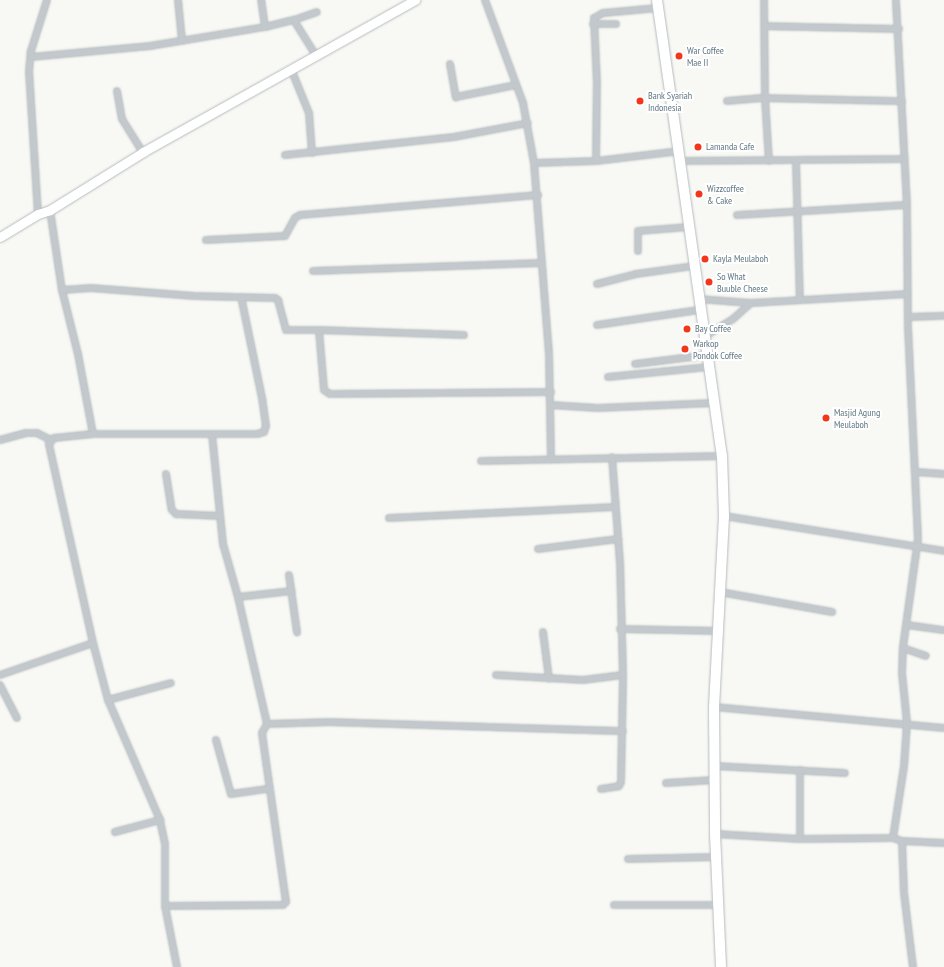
<!DOCTYPE html>
<html>
<head>
<meta charset="utf-8">
<style>
	body { margin:0 }
	#map { position:relative; width:944px; height:967px; overflow:hidden; background:#f8f8f4; font-family:"PT Sans Narrow",sans-serif }
	div>[style] { position:absolute }
	.roads { filter:drop-shadow(0 0 1px #b5bcbf) drop-shadow(0 0 1px #b5bcbf) }
	.minor>* { height:6px; margin:-3px; padding:0 3px; transform-origin:3px; border-radius:3px; background:#c2c8cb }
	.primary>* { height:9px; margin:-4.5px; padding:0 4.5px; transform-origin:4.5px; border-radius:4.5px; background:#fff }
	.trunk>* { height:10px; margin:-5px; padding:0 5px; transform-origin:5px; border-radius:5px; background:#fff }
	.dots>* { width:11px; height:11px; translate:-50% -50%; box-sizing:border-box; border:2px solid #fff; border-radius:50% }
	span { translate:-50% -50%; white-space:nowrap; text-align:center; line-height:1.15; -webkit-text-stroke:4px #fff; paint-order:stroke }
	.poi-label { font-size:10px; color:#607782 }
	.left { translate:0 -50%; text-align:left }
</style>
</head>
<body>
<div id="map">
	<div class="roads">
		<div class="minor">
			<i style="left:178px;top:0;width:41px;rotate:84.4deg"></i>
			<i style="left:485px;top:0;width:110px;rotate:69.7deg"></i>
			<i style="left:523px;top:103px;width:61px;rotate:79.6deg"></i>
			<i style="left:534px;top:163px;width:192px;rotate:85.5deg"></i>
			<i style="left:549px;top:354px;width:105px;rotate:88.9deg"></i>
			<i style="left:764px;top:0;width:98px;rotate:89.4deg"></i>
			<i style="left:765px;top:98px;width:63px;rotate:86.4deg"></i>
			<i style="left:593px;top:24px;width:23px"></i>
			<i style="left:765px;top:26px;width:134px;rotate:1.3deg"></i>
			<i style="left:265px;top:27px;width:30px;rotate:-14deg"></i>
			<i style="left:315px;top:54px;width:40px;rotate:-122deg"></i>
			<i style="left:294px;top:20px;width:24px;rotate:-19deg"></i>
			<i style="left:31px;top:57px;width:120px;rotate:-5.3deg"></i>
			<i style="left:150px;top:46px;width:117px;rotate:-9.4deg"></i>
			<i style="left:265px;top:27px;width:27px;rotate:-98deg"></i>
			<i style="left:450px;top:64px;width:34px;rotate:80deg"></i>
			<i style="left:456px;top:97px;width:61px;rotate:-11.3deg"></i>
			<i style="left:291px;top:69px;width:48px;rotate:67.8deg"></i>
			<i style="left:309px;top:113px;width:40px;rotate:85.7deg"></i>
			<i style="left:117px;top:91px;width:28px;rotate:80deg"></i>
			<i style="left:122px;top:119px;width:39px;rotate:58deg"></i>
			<i style="left:727px;top:101px;width:38px;rotate:-5deg"></i>
			<i style="left:765px;top:98px;width:137px;rotate:1.3deg"></i>
			<i style="left:285px;top:155px;width:170px;rotate:-6.1deg"></i>
			<i style="left:454px;top:137px;width:75px;rotate:-10.7deg"></i>
			<i style="left:596px;top:161px;width:77px;rotate:-89.3deg"></i>
			<i style="left:597px;top:84px;width:66px;rotate:-92.6deg"></i>
			<i style="left:594px;top:18px;width:10px;rotate:-29deg"></i>
			<i style="left:603px;top:13px;width:55px;rotate:-5.2deg"></i>
			<i style="left:681px;top:161px;width:222px;rotate:-0.5deg"></i>
			<i style="left:796px;top:161px;width:139px;rotate:88.4deg"></i>
			<i style="left:534px;top:163px;width:62px;rotate:-1.8deg"></i>
			<i style="left:596px;top:161px;width:85px;rotate:-6.8deg"></i>
			<i style="left:50px;top:210px;width:81px;rotate:81.5deg"></i>
			<i style="left:62px;top:290px;width:66px;rotate:76deg"></i>
			<i style="left:78px;top:354px;width:81px;rotate:79.4deg"></i>
			<i style="left:38px;top:214px;width:142px;rotate:-93.6deg"></i>
			<i style="left:29px;top:72px;width:21px;rotate:-85deg"></i>
			<i style="left:31px;top:51px;width:53px;rotate:-72.6deg"></i>
			<i style="left:737px;top:215px;width:170px;rotate:-3.4deg"></i>
			<i style="left:206px;top:240px;width:79px;rotate:-2.9deg"></i>
			<i style="left:285px;top:236px;width:21px;rotate:-61deg"></i>
			<i style="left:295px;top:218px;width:6px;rotate:-31deg"></i>
			<i style="left:300px;top:215px;width:239px;rotate:-4.8deg"></i>
			<i style="left:638px;top:251px;width:20px;rotate:-90deg"></i>
			<i style="left:638px;top:231px;width:51px;rotate:-4.5deg"></i>
			<i style="left:313px;top:271px;width:228px;rotate:-2deg"></i>
			<i style="left:597px;top:284px;width:40px;rotate:-14.4deg"></i>
			<i style="left:636px;top:274px;width:59px;rotate:-7.9deg"></i>
			<i style="left:62px;top:290px;width:29px;rotate:-4deg"></i>
			<i style="left:91px;top:288px;width:104px;rotate:4.4deg"></i>
			<i style="left:195px;top:296px;width:80px;rotate:1.4deg"></i>
			<i style="left:275px;top:298px;width:4px;rotate:34deg"></i>
			<i style="left:278px;top:300px;width:31px;rotate:75deg"></i>
			<i style="left:286px;top:330px;width:33px"></i>
			<i style="left:319px;top:330px;width:60px;rotate:85.2deg"></i>
			<i style="left:324px;top:390px;width:7px;rotate:34deg"></i>
			<i style="left:330px;top:394px;width:221px;rotate:-0.5deg"></i>
			<i style="left:698px;top:299px;width:53px;rotate:4.3deg"></i>
			<i style="left:751px;top:303px;width:157px;rotate:-3.3deg"></i>
			<i style="left:910px;top:317px;width:34px;rotate:-2deg"></i>
			<i style="left:597px;top:325px;width:103px;rotate:-8.4deg"></i>
			<i style="left:319px;top:330px;width:145px;rotate:2deg"></i>
			<i style="left:704px;top:337px;width:34px;rotate:-32deg"></i>
			<i style="left:733px;top:319px;width:24px;rotate:-42deg"></i>
			<i style="left:635px;top:364px;width:73px;rotate:-7.1deg"></i>
			<i style="left:608px;top:377px;width:101px;rotate:-5.7deg"></i>
			<i style="left:550px;top:405px;width:48px;rotate:3.6deg"></i>
			<i style="left:598px;top:408px;width:116px;rotate:-2.5deg"></i>
			<i style="left:212px;top:434px;width:111px;rotate:84.3deg"></i>
			<i style="left:223px;top:544px;width:55px;rotate:74.2deg"></i>
			<i style="left:238px;top:597px;width:130px;rotate:77.1deg"></i>
			<i style="left:0;top:440px;width:27px;rotate:-15deg"></i>
			<i style="left:26px;top:433px;width:11px"></i>
			<i style="left:37px;top:433px;width:16px;rotate:27deg"></i>
			<i style="left:481px;top:461px;width:241px;rotate:-1.2deg"></i>
			<i style="left:916px;top:472px;width:28px;rotate:4deg"></i>
			<i style="left:166px;top:474px;width:36px;rotate:81deg"></i>
			<i style="left:172px;top:510px;width:6px;rotate:45deg"></i>
			<i style="left:176px;top:514px;width:44px;rotate:2.6deg"></i>
			<i style="left:724px;top:516px;width:223px;rotate:9deg"></i>
			<i style="left:389px;top:518px;width:226px;rotate:-2.8deg"></i>
			<i style="left:538px;top:549px;width:81px;rotate:-7.1deg"></i>
			<i style="left:289px;top:575px;width:58px;rotate:82deg"></i>
			<i style="left:720px;top:592px;width:114px;rotate:10.1deg"></i>
			<i style="left:238px;top:597px;width:54px;rotate:-6.3deg"></i>
			<i style="left:907px;top:625px;width:37px;rotate:8deg"></i>
			<i style="left:620px;top:629px;width:99px;rotate:1.2deg"></i>
			<i style="left:543px;top:632px;width:47px;rotate:82.7deg"></i>
			<i style="left:903px;top:648px;width:24px;rotate:19deg"></i>
			<i style="left:0;top:675px;width:98px;rotate:-19deg"></i>
			<i style="left:496px;top:675px;width:87px;rotate:3.3deg"></i>
			<i style="left:583px;top:680px;width:40px;rotate:-7.1deg"></i>
			<i style="left:0;top:685px;width:37px;rotate:63deg"></i>
			<i style="left:108px;top:700px;width:65px;rotate:-15.1deg"></i>
			<i style="left:714px;top:707px;width:231px;rotate:5.2deg"></i>
			<i style="left:216px;top:740px;width:56px;rotate:74.5deg"></i>
			<i style="left:231px;top:794px;width:37px;rotate:-8deg"></i>
			<i style="left:715px;top:766px;width:130px;rotate:3.1deg"></i>
			<i style="left:800px;top:770px;width:69px;rotate:90deg"></i>
			<i style="left:666px;top:783px;width:49px;rotate:-3.5deg"></i>
			<i style="left:601px;top:789px;width:18px;rotate:-9deg"></i>
			<i style="left:619px;top:786px;width:4px;rotate:-63deg"></i>
			<i style="left:621px;top:782px;width:107px;rotate:-88.9deg"></i>
			<i style="left:623px;top:675px;width:112px;rotate:-91.5deg"></i>
			<i style="left:620px;top:563px;width:106px;rotate:-94.3deg"></i>
			<i style="left:115px;top:832px;width:47px;rotate:-14.9deg"></i>
			<i style="left:715px;top:834px;width:85px;rotate:3.4deg"></i>
			<i style="left:800px;top:839px;width:93px;rotate:-0.6deg"></i>
			<i style="left:893px;top:838px;width:9px;rotate:18deg"></i>
			<i style="left:902px;top:841px;width:42px;rotate:2.7deg"></i>
			<i style="left:893px;top:838px;width:73px;rotate:-81.3deg"></i>
			<i style="left:904px;top:766px;width:43px;rotate:-86deg"></i>
			<i style="left:907px;top:723px;width:50px;rotate:-95.7deg"></i>
			<i style="left:902px;top:673px;width:26px;rotate:-88deg"></i>
			<i style="left:903px;top:647px;width:109px;rotate:-82.1deg"></i>
			<i style="left:918px;top:539px;width:210px;rotate:-92.7deg"></i>
			<i style="left:908px;top:329px;width:124px;rotate:-90.5deg"></i>
			<i style="left:907px;top:205px;width:205px;rotate:-93.1deg"></i>
			<i style="left:902px;top:841px;width:52px;rotate:87.8deg"></i>
			<i style="left:904px;top:893px;width:75px;rotate:83.1deg"></i>
			<i style="left:628px;top:859px;width:88px;rotate:-1.3deg"></i>
			<i style="left:614px;top:905px;width:103px"></i>
			<i style="left:165px;top:906px;width:118px;rotate:-0.5deg"></i>
			<i style="left:283px;top:905px;width:4px;rotate:-45deg"></i>
			<i style="left:286px;top:902px;width:164px;rotate:-98.1deg"></i>
			<i style="left:263px;top:740px;width:7px;rotate:-98deg"></i>
			<i style="left:262px;top:733px;width:10px;rotate:-61deg"></i>
			<i style="left:267px;top:724px;width:64px;rotate:-1.8deg"></i>
			<i style="left:331px;top:722px;width:292px;rotate:1.8deg"></i>
			<i style="left:177px;top:967px;width:62px;rotate:-101.1deg"></i>
			<i style="left:165px;top:906px;width:62px;rotate:-90deg"></i>
			<i style="left:165px;top:844px;width:25px;rotate:-102deg"></i>
			<i style="left:160px;top:820px;width:131px;rotate:-113.4deg"></i>
			<i style="left:108px;top:700px;width:59px;rotate:-104.7deg"></i>
			<i style="left:93px;top:643px;width:204px;rotate:-102.5deg"></i>
			<i style="left:49px;top:444px;width:8px;rotate:-50deg"></i>
			<i style="left:54px;top:438px;width:39px;rotate:-6deg"></i>
			<i style="left:93px;top:434px;width:164px"></i>
			<i style="left:257px;top:434px;width:7px;rotate:-16deg"></i>
			<i style="left:264px;top:432px;width:6px;rotate:-72deg"></i>
			<i style="left:266px;top:426px;width:28px;rotate:-98deg"></i>
			<i style="left:262px;top:398px;width:103px;rotate:-101.7deg"></i>
		</div>
		<div class="primary">
			<i style="left:0;top:237px;width:44px;rotate:-31.2deg"></i>
			<i style="left:38px;top:214px;width:13px;rotate:-18deg"></i>
			<i style="left:50px;top:210px;width:110px;rotate:-31.9deg"></i>
			<i style="left:143px;top:152px;width:312px;rotate:-29.2deg"></i>
		</div>
		<div class="trunk">
			<i style="left:657px;top:0;width:461px;rotate:81.9deg"></i>
			<i style="left:722px;top:456px;width:60px;rotate:88.1deg"></i>
			<i style="left:724px;top:516px;width:191px;rotate:93deg"></i>
			<i style="left:714px;top:707px;width:127px;rotate:89.5deg"></i>
			<i style="left:715px;top:834px;width:133px;rotate:87.4deg"></i>
		</div>
	</div>
	<div class="dots">
		<i style="left:679px;top:56px;background:#f33619"></i>
		<i style="left:640px;top:101px;background:#f33619"></i>
		<i style="left:698px;top:147px;background:#f33619"></i>
		<i style="left:699px;top:194px;background:#f33619"></i>
		<i style="left:705px;top:259px;background:#f33619"></i>
		<i style="left:709px;top:282px;background:#f33619"></i>
		<i style="left:687px;top:329px;background:#f33619"></i>
		<i style="left:685px;top:349px;background:#f33619"></i>
		<i style="left:826px;top:418px;background:#f33619"></i>
	</div>
	<div class="poi-label">
		<span class="left" style="left:687px;top:56px">War Coffee<br>Mae II</span>
		<span class="left" style="left:648px;top:101px">Bank Syariah<br>Indonesia</span>
		<span class="left" style="left:706px;top:147px">Lamanda Cafe</span>
		<span class="left" style="left:707px;top:194px">Wizzcoffee<br>&amp; Cake</span>
		<span class="left" style="left:713px;top:259px">Kayla Meulaboh</span>
		<span class="left" style="left:717px;top:282px">So What<br>Buuble Cheese</span>
		<span class="left" style="left:695px;top:329px">Bay Coffee</span>
		<span class="left" style="left:693px;top:349px">Warkop<br>Pondok Coffee</span>
		<span class="left" style="left:834px;top:418px">Masjid Agung<br>Meulaboh</span>
	</div>
</div>
</body>
</html>
